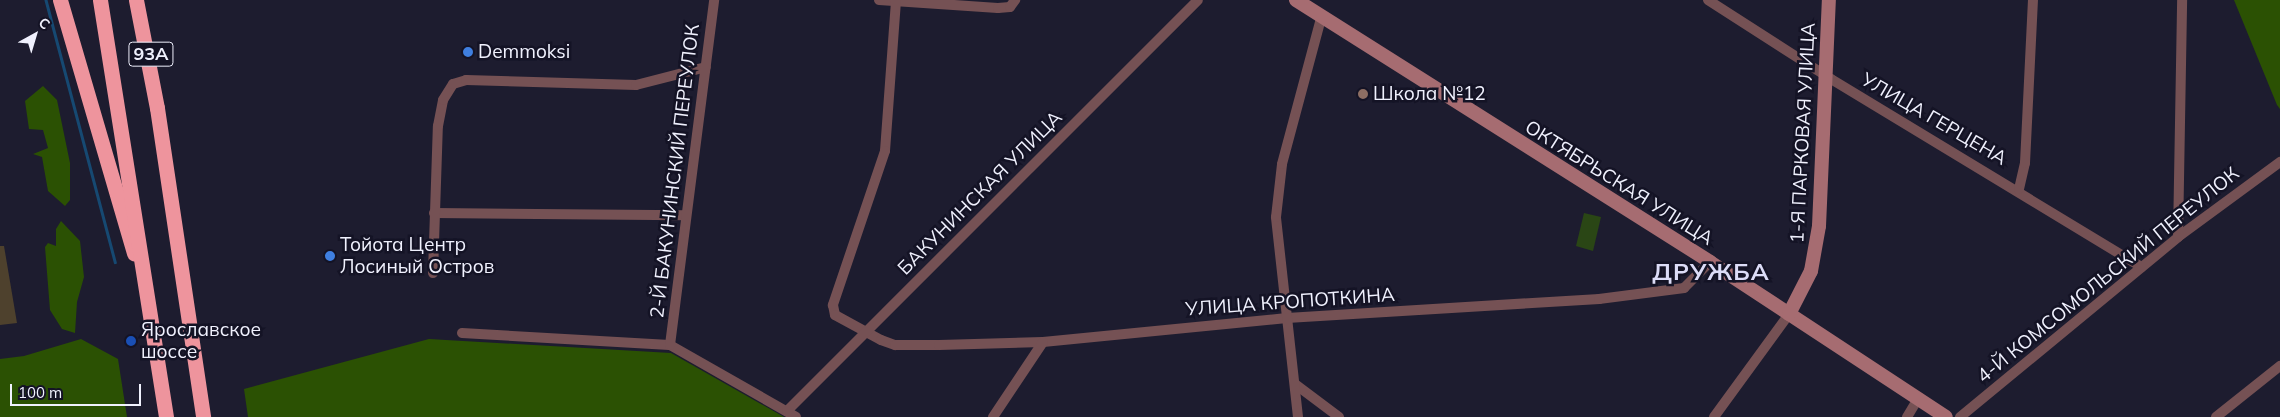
<!DOCTYPE html>
<html>
<head>
<meta charset="utf-8">
<style>
	body { margin:0 }
	#map { position:relative; width:2280px; height:417px; overflow:hidden; background:#1d1c2f; font-family:Mulish,sans-serif }
	div>[style] { position:absolute }
	.green>* { inset:0; background:#2a4615 }
	.forest>* { inset:0; background:#2b5103 }
	.stream>* { height:2.5px; margin:-1.25px; padding:0 1.25px; transform-origin:1.25px; border-radius:1.25px; background:#164972 }
	.building>* { inset:0; background:#4e412d }
	.street>* { height:10px; margin:-5px; padding:0 5px; transform-origin:5px; border-radius:5px; background:#755154 }
	.secondary>* { height:14px; margin:-7px; padding:0 7px; transform-origin:7px; border-radius:7px; background:#a66c71 }
	.highway>* { height:15px; margin:-7.5px; padding:0 7.5px; transform-origin:7.5px; border-radius:7.5px; background:#ee949d }
	.dots>* { width:14px; height:14px; translate:-50% -50%; box-sizing:border-box; border:2px solid #141325; border-radius:50% }
	span { translate:-50% -50%; white-space:nowrap; text-align:center; line-height:1.15; -webkit-text-stroke:5px #141325; paint-order:stroke }
	.shield-label span { padding:1px 4px; background:#141325; border:1px solid; border-radius:4px; -webkit-text-stroke-width:0 }
	.shield-label { font-size:18px; color:#f0f1fe; font-weight:700 }
	.poi-label { font-size:19px; color:#f0f1fe }
	.left { translate:0 -50%; text-align:left }
	.street-label { font-size:19px; color:#f0f1fe }
	.district-label { font-size:24px; color:#dcdcf7; font-weight:700; letter-spacing:1px }
	.north { position:absolute; left:10px; top:10px; width:50px; height:50px; -webkit-text-stroke:4px #141325; paint-order:stroke; rotate:39deg; font-size:14px; font-weight:700; line-height:20px; text-align:center; color:#f0f1fe }
	.north::after { content:''; display:block; margin:auto; width:18px; height:22px; background:#f0f1fe; clip-path:polygon(50% 0,100% 100%,50% 72%,0 100%) }
	.scale { position:absolute; left:10px; top:384px; width:131px; height:22px; box-sizing:border-box; border:2px solid #f0f1fe; border-top:0; padding-left:6px; font-size:15px; line-height:18px; white-space:nowrap; color:#f0f1fe; -webkit-text-stroke:4px #141325; paint-order:stroke }
</style>
</head>
<body>
<div id="map">
	<div class="green">
		<i style="clip-path:polygon(1584px 213px,1601px 217px,1593px 251px,1576px 246px)"></i>
	</div>
	<div class="forest">
		<i style="clip-path:polygon(2234px 0,2280px 0,2280px 109px,2277px 105px)"></i>
		<i style="clip-path:polygon(43px 86px,57px 100px,70px 163px,70px 200px,65px 206px,48px 191px,42px 157px,33px 154px,48px 148px,43px 130px,29px 129px,25px 101px)"></i>
		<i style="clip-path:polygon(61px 221px,80px 241px,84px 277px,77px 302px,75px 333px,62px 329px,50px 310px,45px 247px,48px 243px,56px 246px,56px 229px)"></i>
		<i style="clip-path:polygon(81px 339px,118px 359px,127px 417px,0 417px,0 359px,24px 356px)"></i>
		<i style="clip-path:polygon(429px 339px,671px 353px,784px 417px,248px 417px,244px 389px)"></i>
	</div>
	<div class="stream">
		<i style="left:46px;top:0;width:271px;rotate:75.2deg"></i>
	</div>
	<div class="building">
		<i style="clip-path:polygon(0 246px,4px 246px,17px 323px,0 325px)"></i>
	</div>
	<div class="street">
		<i style="left:879px;top:0;width:119px;rotate:3.8deg"></i>
		<i style="left:998px;top:8px;width:12px;rotate:-5deg"></i>
		<i style="left:1010px;top:7px;width:9px;rotate:-54deg"></i>
		<i style="left:1708px;top:0;width:146px;rotate:32.7deg"></i>
		<i style="left:1831px;top:79px;width:363px;rotate:31.2deg"></i>
		<i style="left:896px;top:1px;width:150px;rotate:94.2deg"></i>
		<i style="left:885px;top:151px;width:163px;rotate:108.7deg"></i>
		<i style="left:833px;top:305px;width:10px;rotate:79deg"></i>
		<i style="left:835px;top:315px;width:52px;rotate:28.5deg"></i>
		<i style="left:881px;top:340px;width:15px;rotate:20deg"></i>
		<i style="left:895px;top:345px;width:44px"></i>
		<i style="left:939px;top:345px;width:104px;rotate:-1.7deg"></i>
		<i style="left:1043px;top:342px;width:245px;rotate:-5.6deg"></i>
		<i style="left:1287px;top:318px;width:313px;rotate:-3.5deg"></i>
		<i style="left:1599px;top:299px;width:86px;rotate:-7.4deg"></i>
		<i style="left:1684px;top:288px;width:37px;rotate:-45deg"></i>
		<i style="left:2019px;top:189px;width:27px;rotate:-77deg"></i>
		<i style="left:2025px;top:163px;width:163px;rotate:-87.2deg"></i>
		<i style="left:434px;top:213px;width:252px;rotate:0.5deg"></i>
		<i style="left:2178px;top:237px;width:237px;rotate:-89deg"></i>
		<i style="left:433px;top:273px;width:147px;rotate:-88.1deg"></i>
		<i style="left:438px;top:126px;width:26px;rotate:-79deg"></i>
		<i style="left:443px;top:100px;width:19px;rotate:-58deg"></i>
		<i style="left:453px;top:84px;width:14px;rotate:-17deg"></i>
		<i style="left:466px;top:80px;width:170px;rotate:1.7deg"></i>
		<i style="left:636px;top:85px;width:72px;rotate:-14.4deg"></i>
		<i style="left:462px;top:333px;width:208px;rotate:3.3deg"></i>
		<i style="left:670px;top:345px;width:145px;rotate:29.7deg"></i>
		<i style="left:670px;top:345px;width:348px;rotate:-82.7deg"></i>
		<i style="left:1295px;top:384px;width:55px;rotate:36.9deg"></i>
		<i style="left:787px;top:411px;width:581px;rotate:-45deg"></i>
		<i style="left:993px;top:417px;width:90px;rotate:-56.3deg"></i>
		<i style="left:1298px;top:417px;width:201px;rotate:-96.3deg"></i>
		<i style="left:1276px;top:217px;width:53px;rotate:-83.5deg"></i>
		<i style="left:1282px;top:164px;width:151px;rotate:-75deg"></i>
		<i style="left:1714px;top:417px;width:127px;rotate:-53.9deg"></i>
		<i style="left:1907px;top:417px;width:23px;rotate:-59deg"></i>
		<i style="left:1960px;top:417px;width:283px;rotate:-39.5deg"></i>
		<i style="left:2178px;top:237px;width:127px;rotate:-36.3deg"></i>
		<i style="left:2216px;top:417px;width:82px;rotate:-38.6deg"></i>
	</div>
	<div class="secondary">
		<i style="left:1296px;top:0;width:490px;rotate:32.3deg"></i>
		<i style="left:1710px;top:262px;width:282px;rotate:33.3deg"></i>
		<i style="left:1789px;top:314px;width:48px;rotate:-62.9deg"></i>
		<i style="left:1811px;top:271px;width:46px;rotate:-79.9deg"></i>
		<i style="left:1819px;top:226px;width:226px;rotate:-87.5deg"></i>
	</div>
	<div class="highway">
		<i style="left:60px;top:0;width:264px;rotate:73.7deg"></i>
		<i style="left:100px;top:0;width:422px;rotate:81deg"></i>
		<i style="left:136px;top:0;width:110px;rotate:79deg"></i>
		<i style="left:157px;top:108px;width:312px;rotate:81.5deg"></i>
	</div>
	<div class="dots">
		<i style="left:468px;top:52px;background:#3f7fe0"></i>
		<i style="left:1363px;top:94px;background:#8d6e63"></i>
		<i style="left:330px;top:256px;background:#3f7fe0"></i>
		<i style="left:131px;top:341px;background:#1a4fb4"></i>
	</div>
	<div class="shield-label">
		<span style="left:151px;top:54px">93A</span>
	</div>
	<div class="poi-label">
		<span class="left" style="left:478px;top:52px">Demmoksi</span>
		<span class="left" style="left:1373px;top:94px">Школа №12</span>
		<span class="left" style="left:340px;top:256px">Тойота Центр<br>Лосиный Остров</span>
		<span class="left" style="left:141px;top:341px">Ярославское<br>шоссе</span>
	</div>
	<div class="street-label">
		<span style="left:1934px;top:119px;rotate:30deg">УЛИЦА ГЕРЦЕНА</span>
		<span style="left:1803px;top:133px;rotate:-87deg">1-Я ПАРКОВАЯ УЛИЦА</span>
		<span style="left:675px;top:171px;rotate:-83deg">2-Й БАКУНИНСКИЙ ПЕРЕУЛОК</span>
		<span style="left:1619px;top:183px;rotate:32deg">ОКТЯБРЬСКАЯ УЛИЦА</span>
		<span style="left:980px;top:193px;rotate:-45deg">БАКУНИНСКАЯ УЛИЦА</span>
		<span style="left:2108px;top:275px;rotate:-39deg">4-Й КОМСОМОЛЬСКИЙ ПЕРЕУЛОК</span>
		<span style="left:1290px;top:302px;rotate:-4deg">УЛИЦА КРОПОТКИНА</span>
	</div>
	<div class="district-label">
		<span style="left:1711px;top:272px">ДРУЖБА</span>
	</div>
	<div class="north">С</div>
	<div class="scale">100 m</div>
</div>
</body>
</html>
